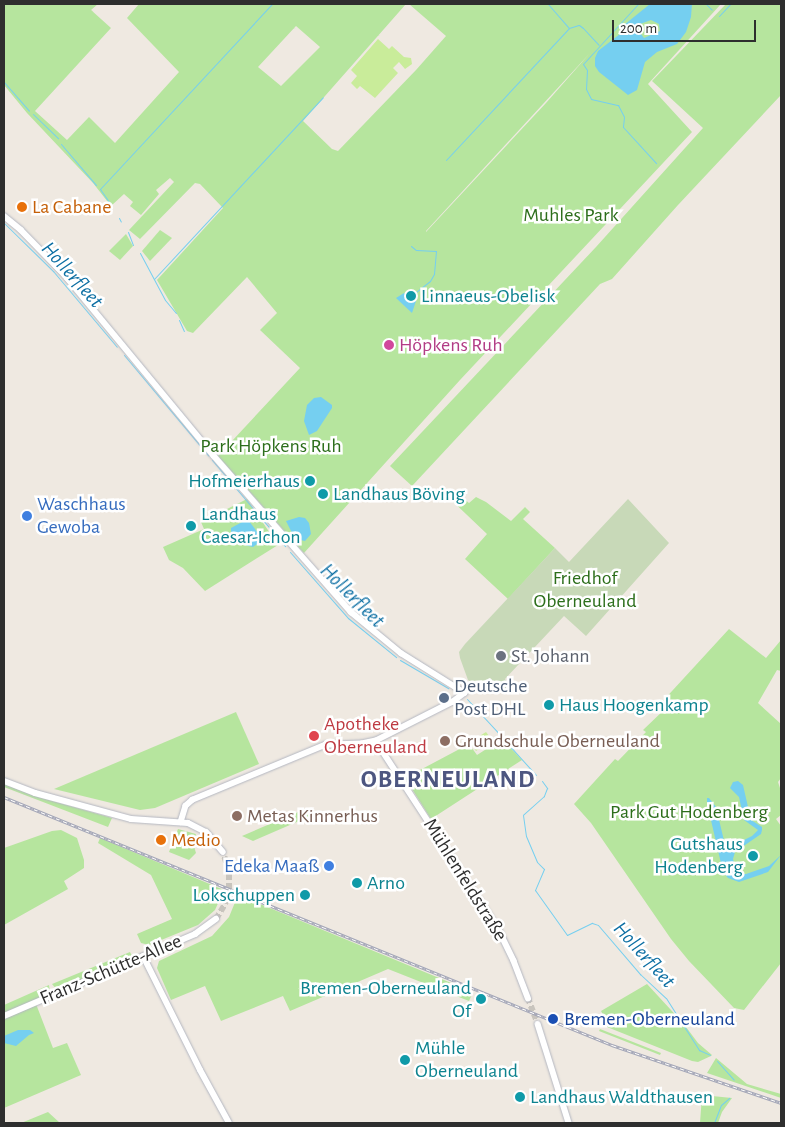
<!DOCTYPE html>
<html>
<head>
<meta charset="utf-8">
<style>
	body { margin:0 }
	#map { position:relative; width:785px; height:1127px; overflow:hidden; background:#efe9e1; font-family:"Alegreya Sans",sans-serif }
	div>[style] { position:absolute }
	.green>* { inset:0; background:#b6e59e }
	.cemetery>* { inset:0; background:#c8d9b8 }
	.pitch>* { inset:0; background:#c9ec9a }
	.water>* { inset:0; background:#75cff0 }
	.stream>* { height:1px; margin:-0.5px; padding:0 0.5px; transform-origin:0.5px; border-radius:0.5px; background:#75cff0 }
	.tertiary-tunnel>* { height:5.5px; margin-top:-2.75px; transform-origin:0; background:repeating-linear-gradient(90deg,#c8c4bd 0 5.5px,transparent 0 8.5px) }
	.secondary-tunnel>* { height:6px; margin-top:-3px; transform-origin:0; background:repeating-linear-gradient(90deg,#c8c4bd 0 6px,transparent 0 9px) }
	.roads { filter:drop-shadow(0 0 1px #b4b7c1) drop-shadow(0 0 1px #b4b7c1) }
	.tertiary>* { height:5.5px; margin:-2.75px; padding:0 2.75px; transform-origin:2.75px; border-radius:2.75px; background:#fff }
	.secondary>* { height:6px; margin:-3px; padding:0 3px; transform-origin:3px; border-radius:3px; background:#fff }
	.rail>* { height:3px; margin-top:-1.5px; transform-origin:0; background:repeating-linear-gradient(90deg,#fff 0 4px,#a3a6b8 0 8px); box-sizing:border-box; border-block:1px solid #a3a6b8 }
	.dots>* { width:14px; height:14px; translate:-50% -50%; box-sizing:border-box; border:2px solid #fff; border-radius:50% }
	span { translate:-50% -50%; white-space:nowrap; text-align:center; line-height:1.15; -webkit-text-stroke:5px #fff; paint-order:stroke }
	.food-label { font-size:20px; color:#c56008 }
	.left { translate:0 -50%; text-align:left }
	.park-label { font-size:20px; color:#2c6e1b }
	.culture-label { font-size:20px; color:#0d838f }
	.right { translate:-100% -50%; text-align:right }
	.hotel-label { font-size:20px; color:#b23c85 }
	.shop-label { font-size:20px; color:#366cbe }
	.worship-label { font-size:20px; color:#5b616d }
	.service-label { font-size:20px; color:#4e5e75 }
	.health-label { font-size:20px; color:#be3a42 }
	.education-label { font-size:20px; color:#785e54 }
	.street-label { font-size:20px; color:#2e2e2e }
	.transit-label { font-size:20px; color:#164399 }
	.water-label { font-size:21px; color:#0d6fa3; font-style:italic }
	.district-label { font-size:25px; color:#4d5680; font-weight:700; letter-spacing:1px }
	.frame { position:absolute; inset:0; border:5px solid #2e2e2e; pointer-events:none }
	.scale { position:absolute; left:612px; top:20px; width:144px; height:22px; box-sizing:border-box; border:2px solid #2e2e2e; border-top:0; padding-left:6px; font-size:15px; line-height:18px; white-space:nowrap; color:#2e2e2e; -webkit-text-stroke:4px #fff; paint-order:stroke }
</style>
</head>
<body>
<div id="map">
	<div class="green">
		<i style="clip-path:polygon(evenodd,4px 4px,98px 4px,91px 10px,111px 28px,35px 111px,67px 140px,89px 117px,115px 143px,179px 72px,127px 18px,139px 4px,406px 4px,303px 121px,332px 149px,338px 151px,416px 70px,446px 36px,409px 4px,721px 4px,648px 84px,692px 132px,460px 380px,304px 553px,218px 456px,300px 368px,260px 330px,277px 313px,247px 277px,193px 333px,187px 331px,157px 280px,223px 208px,200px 184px,195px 183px,140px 239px,129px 230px,174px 182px,170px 178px,156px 190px,159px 194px,141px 215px,130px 206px,133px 202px,124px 194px,111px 206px,93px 183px,27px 113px,4px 85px,4px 4px,296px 26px,320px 47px,281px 86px,258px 67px,296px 26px,4px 4px,590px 53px,546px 103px,426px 232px,426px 231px,590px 53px)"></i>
		<i style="clip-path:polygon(726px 4px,781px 4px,781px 95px,678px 205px,612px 279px,600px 284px,412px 486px,390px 466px,596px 247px,703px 128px,652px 81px)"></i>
		<i style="clip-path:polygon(160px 230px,172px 238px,150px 261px,142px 251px)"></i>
		<i style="clip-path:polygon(126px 234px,133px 246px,120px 260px,109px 251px)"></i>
		<i style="clip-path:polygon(455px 491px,469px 503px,476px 497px,486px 502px,511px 521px,525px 507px,530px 512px,523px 519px,555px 548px,508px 599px,465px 559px,487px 534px,446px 495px)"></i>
		<i style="clip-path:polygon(247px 499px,278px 545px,205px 591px,183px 568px,169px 560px,163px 547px,204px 529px,201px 522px)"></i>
		<i style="clip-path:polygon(729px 629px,766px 658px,781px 640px,781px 671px,777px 670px,758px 703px,781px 724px,781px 778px,778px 782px,781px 791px,781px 815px,776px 819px,781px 826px,781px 963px,744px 1010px,734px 1008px,689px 961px,671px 939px,591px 823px,574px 804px,615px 759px,618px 761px,646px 732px,643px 730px,666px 708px,661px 703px)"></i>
		<i style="clip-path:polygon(236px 712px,259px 764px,155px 808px,140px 810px,54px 789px)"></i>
		<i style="clip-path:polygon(502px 739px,522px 760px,431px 819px,405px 778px,469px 744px,477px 755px)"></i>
		<i style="clip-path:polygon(4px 784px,38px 797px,112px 818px,108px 827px,4px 787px)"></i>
		<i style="clip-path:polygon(305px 809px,313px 815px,253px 841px,242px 836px)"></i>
		<i style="clip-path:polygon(178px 829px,196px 834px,193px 843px,196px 853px,189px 860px,169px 852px)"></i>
		<i style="clip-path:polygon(61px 830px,77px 838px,84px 860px,84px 868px,64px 881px,68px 889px,4px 925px,4px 848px,52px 831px)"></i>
		<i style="clip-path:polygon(100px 838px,224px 890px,215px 910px,198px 925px,149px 945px,141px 943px,137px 934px,172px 919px,151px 875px,98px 843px)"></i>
		<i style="clip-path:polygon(238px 895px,473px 992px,469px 1001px,388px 969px,290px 1011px,283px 996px,221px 1021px,205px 986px,171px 1000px,157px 968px,159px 961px,212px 936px,229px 917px)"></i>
		<i style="clip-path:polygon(130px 952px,132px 956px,115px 967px,58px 991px,52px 984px)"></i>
		<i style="clip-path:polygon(647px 984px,683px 1023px,698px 1043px,712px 1055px,711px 1056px,698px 1062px,692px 1061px,602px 1025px,605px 1018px,601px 1011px)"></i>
		<i style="clip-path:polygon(49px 985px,50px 994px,4px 1014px,4px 1005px)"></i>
		<i style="clip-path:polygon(36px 1004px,53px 1048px,67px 1043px,81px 1075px,4px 1108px,4px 1018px)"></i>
		<i style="clip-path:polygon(600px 1029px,661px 1053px,660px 1055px,599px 1031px)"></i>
		<i style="clip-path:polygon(716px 1058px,747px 1084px,781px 1094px,781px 1098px,707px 1073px)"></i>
		<i style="clip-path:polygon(702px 1095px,732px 1098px,722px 1112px,718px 1123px,700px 1123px)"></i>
		<i style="clip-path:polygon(48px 1112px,60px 1123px,21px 1123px,26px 1121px)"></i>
	</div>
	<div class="cemetery">
		<i style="clip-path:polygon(628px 499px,669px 543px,586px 636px,564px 616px,505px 679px,508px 684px,506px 688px,499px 686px,493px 692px,486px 692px,468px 680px,460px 658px,459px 652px,465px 644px,555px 548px,569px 562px)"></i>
	</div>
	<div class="pitch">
		<i style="clip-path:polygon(378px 39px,389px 49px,392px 46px,404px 57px,411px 58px,412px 64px,405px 69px,399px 62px,393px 68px,398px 73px,375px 98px,360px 86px,357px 89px,351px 83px,357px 76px,351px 70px)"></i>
		<i style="clip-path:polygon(486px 732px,492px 740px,476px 751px,470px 742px)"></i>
	</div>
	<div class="water">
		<i style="clip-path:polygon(evenodd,650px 4px,692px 4px,691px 17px,686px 32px,677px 44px,657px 52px,645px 62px,637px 90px,628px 95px,599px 72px,595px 66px,595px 58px,598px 51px,620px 34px,624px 25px,650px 4px,651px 20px,659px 24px,660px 31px,644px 38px,637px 29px,640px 24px,651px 20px)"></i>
		<i style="clip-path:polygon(404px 293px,416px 301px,412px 313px,396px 298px)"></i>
		<i style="clip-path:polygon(321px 397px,332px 405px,332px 408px,317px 431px,309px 435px,304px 421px,307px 405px,314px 398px)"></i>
		<i style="clip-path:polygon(299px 517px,305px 518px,309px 523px,311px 534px,305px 541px,300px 540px,292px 533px,286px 521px)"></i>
		<i style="clip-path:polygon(244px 521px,249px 521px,261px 537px,260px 542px,253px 547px,240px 544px,231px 534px,231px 528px)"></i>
		<i style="clip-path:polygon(738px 781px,743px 785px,751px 820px,762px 827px,762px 830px,761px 834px,735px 852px,733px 859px,735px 867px,742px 874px,746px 874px,769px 866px,781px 855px,768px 872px,739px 882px,728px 878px,723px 872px,707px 803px,707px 798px,709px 798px,716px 807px,726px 849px,752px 836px,758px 830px,744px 820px,739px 797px,730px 788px,733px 782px)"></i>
		<i style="clip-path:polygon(18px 1030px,30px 1030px,34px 1033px,29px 1035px,16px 1046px,4px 1043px,4px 1036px)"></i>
	</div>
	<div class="stream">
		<i style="left:548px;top:4px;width:32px;rotate:49deg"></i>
		<i style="left:569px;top:28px;width:10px;rotate:-17deg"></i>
		<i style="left:579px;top:25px;width:5px;rotate:37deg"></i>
		<i style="left:583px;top:28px;width:23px;rotate:47deg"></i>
		<i style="left:638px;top:4px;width:81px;rotate:132.5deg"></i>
		<i style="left:583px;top:64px;width:7px;rotate:56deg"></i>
		<i style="left:587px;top:70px;width:19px;rotate:93deg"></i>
		<i style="left:586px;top:89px;width:11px;rotate:63deg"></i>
		<i style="left:591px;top:99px;width:28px;rotate:13deg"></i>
		<i style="left:618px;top:105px;width:13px;rotate:63deg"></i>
		<i style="left:624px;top:117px;width:10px;rotate:96deg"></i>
		<i style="left:623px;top:127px;width:49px;rotate:47.5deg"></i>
		<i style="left:706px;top:4px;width:8px;rotate:45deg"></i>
		<i style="left:719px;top:16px;width:16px;rotate:-47deg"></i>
		<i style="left:4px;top:82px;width:38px;rotate:49deg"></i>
		<i style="left:33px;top:114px;width:35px;rotate:44deg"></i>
		<i style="left:61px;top:144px;width:54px;rotate:49.5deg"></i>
		<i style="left:446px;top:160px;width:180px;rotate:-47deg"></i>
		<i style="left:100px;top:189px;width:253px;rotate:-47.1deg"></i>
		<i style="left:100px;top:189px;width:19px;rotate:55deg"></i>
		<i style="left:119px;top:218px;width:4px;rotate:63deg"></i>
		<i style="left:4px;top:223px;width:69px;rotate:44.4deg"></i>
		<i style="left:53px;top:271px;width:99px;rotate:49.9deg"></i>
		<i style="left:128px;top:232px;width:14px;rotate:69deg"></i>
		<i style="left:411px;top:246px;width:6px;rotate:39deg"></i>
		<i style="left:416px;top:250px;width:20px;rotate:3deg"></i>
		<i style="left:436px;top:251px;width:23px;rotate:95deg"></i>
		<i style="left:434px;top:274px;width:8px;rotate:120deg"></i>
		<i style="left:430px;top:281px;width:18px;rotate:142deg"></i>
		<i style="left:416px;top:292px;width:8px;rotate:113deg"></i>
		<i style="left:140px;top:253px;width:53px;rotate:62deg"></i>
		<i style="left:165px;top:300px;width:17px;rotate:50deg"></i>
		<i style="left:154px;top:279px;width:248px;rotate:-47.1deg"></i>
		<i style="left:179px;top:320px;width:12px;rotate:66deg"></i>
		<i style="left:124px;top:355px;width:131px;rotate:50deg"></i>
		<i style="left:212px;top:460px;width:113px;rotate:49.7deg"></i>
		<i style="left:290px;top:552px;width:88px;rotate:48.7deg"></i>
		<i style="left:348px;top:618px;width:62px;rotate:39.1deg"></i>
		<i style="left:400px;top:660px;width:56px;rotate:30.3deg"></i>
		<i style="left:467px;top:699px;width:53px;rotate:47.3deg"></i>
		<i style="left:507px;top:743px;width:43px;rotate:47.8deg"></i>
		<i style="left:542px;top:781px;width:9px;rotate:54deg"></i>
		<i style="left:547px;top:788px;width:9px;rotate:111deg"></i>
		<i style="left:544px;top:796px;width:28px;rotate:138deg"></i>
		<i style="left:523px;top:815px;width:21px;rotate:82deg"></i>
		<i style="left:526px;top:836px;width:28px;rotate:67deg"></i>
		<i style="left:537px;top:862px;width:10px;rotate:45deg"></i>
		<i style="left:544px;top:869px;width:23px;rotate:113deg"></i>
		<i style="left:535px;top:890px;width:55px;rotate:54.6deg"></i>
		<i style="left:567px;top:935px;width:28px;rotate:-26deg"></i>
		<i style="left:592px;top:923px;width:6px;rotate:18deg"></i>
		<i style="left:598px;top:925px;width:65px;rotate:49.4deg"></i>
		<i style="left:640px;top:974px;width:35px;rotate:43deg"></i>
		<i style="left:666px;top:998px;width:62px;rotate:57.6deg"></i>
		<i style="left:699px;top:1050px;width:12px;rotate:24deg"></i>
		<i style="left:717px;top:1061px;width:25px;rotate:48deg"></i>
		<i style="left:714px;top:1123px;width:19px;rotate:-69deg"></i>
		<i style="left:721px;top:1105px;width:11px;rotate:-41deg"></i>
	</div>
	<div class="tertiary-tunnel">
		<i style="left:528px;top:998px;width:28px;rotate:69deg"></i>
	</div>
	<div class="secondary-tunnel">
		<i style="left:216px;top:919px;width:17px;rotate:-59deg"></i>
		<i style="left:225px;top:904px;width:16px;rotate:-75deg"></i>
		<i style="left:229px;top:889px;width:18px;rotate:-90deg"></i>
		<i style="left:229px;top:871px;width:20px;rotate:-108deg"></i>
	</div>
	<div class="roads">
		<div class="tertiary">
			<i style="left:4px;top:216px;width:22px;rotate:39deg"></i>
			<i style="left:21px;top:230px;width:63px;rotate:45.6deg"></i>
			<i style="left:65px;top:275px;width:234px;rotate:50.5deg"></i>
			<i style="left:214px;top:456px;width:208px;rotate:48.7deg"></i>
			<i style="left:351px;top:612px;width:65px;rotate:39.4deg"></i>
			<i style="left:401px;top:653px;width:75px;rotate:32deg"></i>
			<i style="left:465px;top:693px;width:15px;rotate:143deg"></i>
			<i style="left:453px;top:702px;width:86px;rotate:153.1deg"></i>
			<i style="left:376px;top:741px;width:14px;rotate:168deg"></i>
			<i style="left:362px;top:744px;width:36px;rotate:178deg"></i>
			<i style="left:326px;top:745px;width:144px;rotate:157.5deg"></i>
			<i style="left:193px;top:800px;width:9px;rotate:139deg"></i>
			<i style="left:186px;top:806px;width:17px;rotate:107deg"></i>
			<i style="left:376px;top:741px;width:225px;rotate:56.9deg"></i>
			<i style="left:499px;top:930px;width:34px;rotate:64deg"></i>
			<i style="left:514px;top:961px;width:40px;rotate:69deg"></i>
			<i style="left:538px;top:1024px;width:104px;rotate:72.6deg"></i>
		</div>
		<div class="secondary">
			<i style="left:4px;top:781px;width:33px;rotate:21deg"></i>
			<i style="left:35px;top:793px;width:99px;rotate:15.2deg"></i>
			<i style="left:131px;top:819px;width:57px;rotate:4deg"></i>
			<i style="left:188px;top:823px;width:20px;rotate:27deg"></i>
			<i style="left:206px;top:832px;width:26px;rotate:50deg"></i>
			<i style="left:143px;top:956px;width:127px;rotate:63.4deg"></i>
			<i style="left:200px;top:1070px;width:60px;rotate:61.3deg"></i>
			<i style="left:4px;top:1016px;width:208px;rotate:-23.2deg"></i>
			<i style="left:195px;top:934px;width:26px;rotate:-36deg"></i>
		</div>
	</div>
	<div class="rail">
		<i style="left:4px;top:797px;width:657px;rotate:22.19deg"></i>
		<i style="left:612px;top:1045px;width:179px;rotate:18.9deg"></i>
	</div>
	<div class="dots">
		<i style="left:22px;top:207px;background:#e8710a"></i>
		<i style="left:411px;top:296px;background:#0f9aa8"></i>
		<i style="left:389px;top:345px;background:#d1479c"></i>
		<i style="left:310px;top:481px;background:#0f9aa8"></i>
		<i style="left:323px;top:494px;background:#0f9aa8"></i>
		<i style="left:27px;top:516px;background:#3f7fe0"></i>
		<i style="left:191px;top:526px;background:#0f9aa8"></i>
		<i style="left:501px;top:656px;background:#6b7280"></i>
		<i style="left:444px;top:698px;background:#5c6f8a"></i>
		<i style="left:549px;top:705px;background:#0f9aa8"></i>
		<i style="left:314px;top:736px;background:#e0444e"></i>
		<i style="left:445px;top:741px;background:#8d6e63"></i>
		<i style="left:237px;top:816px;background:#8d6e63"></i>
		<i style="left:161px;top:840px;background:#e8710a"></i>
		<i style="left:753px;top:856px;background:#0f9aa8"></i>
		<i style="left:329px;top:866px;background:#3f7fe0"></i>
		<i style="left:357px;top:883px;background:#0f9aa8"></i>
		<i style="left:305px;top:895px;background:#0f9aa8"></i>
		<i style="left:481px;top:999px;background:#0f9aa8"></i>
		<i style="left:553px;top:1019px;background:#1a4fb4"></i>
		<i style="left:405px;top:1060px;background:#0f9aa8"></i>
		<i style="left:520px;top:1097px;background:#0f9aa8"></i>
	</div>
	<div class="food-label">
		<span class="left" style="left:32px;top:207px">La Cabane</span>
		<span class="left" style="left:171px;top:840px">Medio</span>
	</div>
	<div class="park-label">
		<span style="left:571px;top:215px">Muhles Park</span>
		<span style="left:271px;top:446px">Park Höpkens Ruh</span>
		<span style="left:585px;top:590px">Friedhof<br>Oberneuland</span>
		<span style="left:689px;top:812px">Park Gut Hodenberg</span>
	</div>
	<div class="culture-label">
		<span class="left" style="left:421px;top:296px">Linnaeus-Obelisk</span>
		<span class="right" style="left:300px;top:481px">Hofmeierhaus</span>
		<span class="left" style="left:333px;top:494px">Landhaus Böving</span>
		<span class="left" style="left:201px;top:526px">Landhaus<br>Caesar-Ichon</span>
		<span class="left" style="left:559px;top:705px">Haus Hoogenkamp</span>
		<span class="right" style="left:743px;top:856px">Gutshaus<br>Hodenberg</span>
		<span class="left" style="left:367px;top:883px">Arno</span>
		<span class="right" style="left:295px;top:895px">Lokschuppen</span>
		<span class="right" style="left:471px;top:1000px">Bremen-Oberneuland<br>Of</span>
		<span class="left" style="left:415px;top:1060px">Mühle<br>Oberneuland</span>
		<span class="left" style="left:530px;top:1097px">Landhaus Waldthausen</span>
	</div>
	<div class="hotel-label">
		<span class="left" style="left:399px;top:345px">Höpkens Ruh</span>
	</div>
	<div class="shop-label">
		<span class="left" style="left:37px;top:516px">Waschhaus<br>Gewoba</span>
		<span class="right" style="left:319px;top:866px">Edeka Maaß</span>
	</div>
	<div class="worship-label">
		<span class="left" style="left:511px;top:656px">St. Johann</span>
	</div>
	<div class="service-label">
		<span class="left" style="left:454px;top:698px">Deutsche<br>Post DHL</span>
	</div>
	<div class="health-label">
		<span class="left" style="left:324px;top:736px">Apotheke<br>Oberneuland</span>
	</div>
	<div class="education-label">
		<span class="left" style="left:455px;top:741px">Grundschule Oberneuland</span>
		<span class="left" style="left:247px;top:816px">Metas Kinnerhus</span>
	</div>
	<div class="street-label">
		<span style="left:465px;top:880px;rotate:58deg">Mühlenfeldstraße</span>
		<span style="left:111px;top:970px;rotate:-23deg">Franz-Schütte-Allee</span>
	</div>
	<div class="transit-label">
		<span class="left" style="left:564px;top:1019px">Bremen-Oberneuland</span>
	</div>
	<div class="water-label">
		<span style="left:72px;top:275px;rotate:48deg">Hollerfleet</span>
		<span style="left:352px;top:596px;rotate:45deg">Hollerfleet</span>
		<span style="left:644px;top:955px;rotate:48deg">Hollerfleet</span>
	</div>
	<div class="district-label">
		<span style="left:448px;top:780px">OBERNEULAND</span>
	</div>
	<div class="frame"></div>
	<div class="scale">200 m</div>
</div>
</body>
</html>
